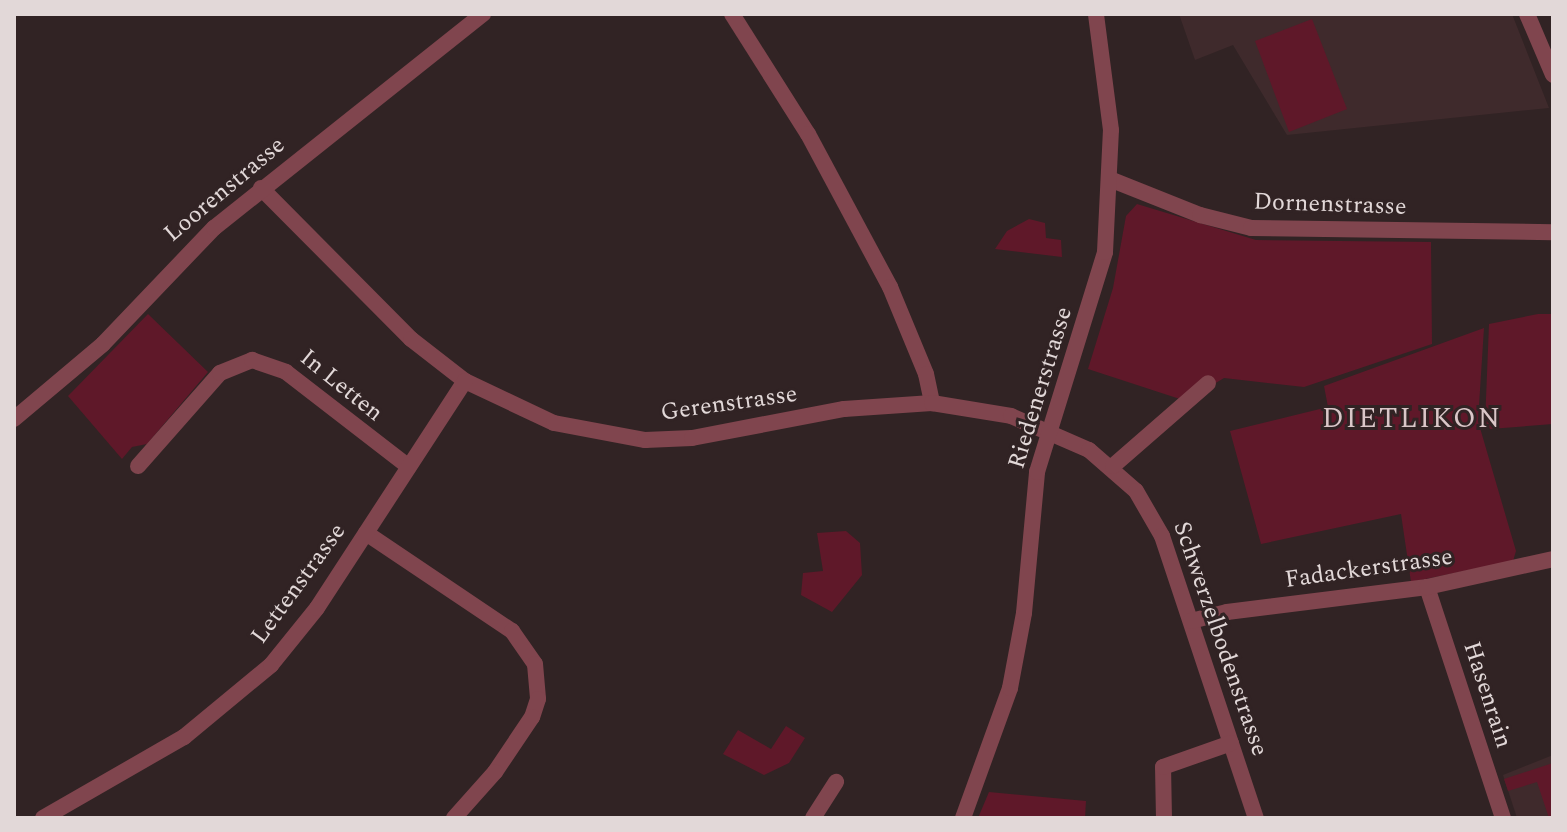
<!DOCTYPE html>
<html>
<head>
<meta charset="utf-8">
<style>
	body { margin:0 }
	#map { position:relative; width:1567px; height:832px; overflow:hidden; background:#312324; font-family:Spectral,serif }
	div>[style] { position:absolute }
	.built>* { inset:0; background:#3f2a2c }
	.green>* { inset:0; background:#5f1829 }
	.minor>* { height:16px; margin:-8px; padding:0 8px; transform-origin:8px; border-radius:8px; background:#80454e }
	span { translate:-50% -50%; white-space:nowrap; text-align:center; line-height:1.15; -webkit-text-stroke:6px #312324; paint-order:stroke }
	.street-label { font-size:24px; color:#e2d8d8 }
	.quarter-label { font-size:28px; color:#dac6c8; letter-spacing:2px }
	.frame { position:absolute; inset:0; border:16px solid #e2d8d8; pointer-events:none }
</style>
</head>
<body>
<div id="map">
	<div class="built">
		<i style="clip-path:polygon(1179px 14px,1512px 14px,1549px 108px,1287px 135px,1233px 45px,1195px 60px)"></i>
		<i style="clip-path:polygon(1553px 755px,1553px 818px,1517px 818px,1503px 775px)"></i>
	</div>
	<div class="green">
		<i style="clip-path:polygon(1312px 19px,1347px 109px,1289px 132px,1255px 41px)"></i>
		<i style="clip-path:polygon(1137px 204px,1256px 240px,1431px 242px,1432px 344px,1304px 387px,1224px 378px,1186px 401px,1088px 369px,1113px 288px,1126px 216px)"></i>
		<i style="clip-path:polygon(1029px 219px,1045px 223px,1046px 238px,1061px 240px,1062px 257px,995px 249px,1007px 231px)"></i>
		<i style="clip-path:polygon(148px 314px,208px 372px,147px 444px,132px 447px,122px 459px,68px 396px)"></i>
		<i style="clip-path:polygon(1538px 314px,1553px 314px,1553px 424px,1490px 429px,1485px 424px,1489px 324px)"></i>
		<i style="clip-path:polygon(1484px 328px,1478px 421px,1516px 551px,1513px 561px,1411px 582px,1401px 514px,1261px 544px,1230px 431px,1328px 407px,1324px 386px)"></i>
		<i style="clip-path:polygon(846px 531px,860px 543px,862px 575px,832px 612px,801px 595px,803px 573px,823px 571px,817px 533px)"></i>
		<i style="clip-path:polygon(786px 726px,805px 738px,789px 763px,764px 775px,723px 754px,738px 730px,771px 749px)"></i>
		<i style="clip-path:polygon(1553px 763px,1553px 818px,1549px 818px,1537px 782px,1508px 791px,1504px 779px)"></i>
		<i style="clip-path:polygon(989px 792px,1086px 801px,1085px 818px,978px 818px)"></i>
	</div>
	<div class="minor">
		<i style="left:732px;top:14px;width:142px;rotate:57.7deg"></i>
		<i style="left:808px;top:134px;width:174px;rotate:61.8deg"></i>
		<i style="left:890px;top:287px;width:94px;rotate:67.5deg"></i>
		<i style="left:926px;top:374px;width:30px;rotate:78deg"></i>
		<i style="left:1527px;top:14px;width:66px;rotate:66.9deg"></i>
		<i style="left:1112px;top:180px;width:95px;rotate:21.7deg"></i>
		<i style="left:1200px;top:215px;width:53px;rotate:14.3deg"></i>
		<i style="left:1251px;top:228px;width:302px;rotate:0.8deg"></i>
		<i style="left:261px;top:188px;width:213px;rotate:45.2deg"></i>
		<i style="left:411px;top:339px;width:68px;rotate:37.9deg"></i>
		<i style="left:465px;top:381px;width:98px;rotate:25.3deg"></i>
		<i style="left:554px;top:423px;width:93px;rotate:10.6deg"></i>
		<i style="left:645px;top:440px;width:47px;rotate:-2.4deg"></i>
		<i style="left:692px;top:438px;width:155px;rotate:-10.8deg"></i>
		<i style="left:844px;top:409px;width:88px;rotate:-3.9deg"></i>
		<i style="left:932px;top:403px;width:80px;rotate:9.3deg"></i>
		<i style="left:1011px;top:416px;width:85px;rotate:23.6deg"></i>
		<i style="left:1089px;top:450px;width:62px;rotate:41.1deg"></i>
		<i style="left:1136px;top:491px;width:52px;rotate:60deg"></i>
		<i style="left:1162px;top:536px;width:297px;rotate:71.6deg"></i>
		<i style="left:14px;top:419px;width:116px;rotate:-40.1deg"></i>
		<i style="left:103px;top:344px;width:161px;rotate:-46.3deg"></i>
		<i style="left:214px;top:228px;width:344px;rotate:-38.5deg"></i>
		<i style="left:138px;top:466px;width:124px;rotate:-48.6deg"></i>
		<i style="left:220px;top:373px;width:35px;rotate:-22deg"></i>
		<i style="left:252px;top:360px;width:36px;rotate:19deg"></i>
		<i style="left:286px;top:372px;width:155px;rotate:37.7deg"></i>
		<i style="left:1113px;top:466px;width:126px;rotate:-41.1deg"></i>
		<i style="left:366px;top:533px;width:176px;rotate:33.9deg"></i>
		<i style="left:512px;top:631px;width:40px;rotate:55.1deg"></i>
		<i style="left:535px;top:664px;width:35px;rotate:85deg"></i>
		<i style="left:538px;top:699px;width:19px;rotate:108deg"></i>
		<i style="left:532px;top:717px;width:66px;rotate:123.9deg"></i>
		<i style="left:495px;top:772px;width:62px;rotate:131.7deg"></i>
		<i style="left:1427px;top:587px;width:243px;rotate:71.8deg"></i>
		<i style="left:1191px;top:621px;width:37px;rotate:-14deg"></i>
		<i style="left:1227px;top:612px;width:202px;rotate:-7.1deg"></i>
		<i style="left:1427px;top:587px;width:129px;rotate:-12.5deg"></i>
		<i style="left:43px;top:818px;width:163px;rotate:-29.9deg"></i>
		<i style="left:184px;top:737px;width:113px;rotate:-39.6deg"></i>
		<i style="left:271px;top:665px;width:73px;rotate:-51.1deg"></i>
		<i style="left:317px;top:608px;width:271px;rotate:-56.9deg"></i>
		<i style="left:813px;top:818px;width:43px;rotate:-57.4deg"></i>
		<i style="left:963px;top:818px;width:138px;rotate:-70.1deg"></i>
		<i style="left:1010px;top:688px;width:76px;rotate:-79.4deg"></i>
		<i style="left:1024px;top:613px;width:142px;rotate:-84.7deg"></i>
		<i style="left:1037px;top:472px;width:230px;rotate:-72.8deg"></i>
		<i style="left:1105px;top:252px;width:122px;rotate:-87.2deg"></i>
		<i style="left:1111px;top:130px;width:117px;rotate:-97.4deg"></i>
		<i style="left:1164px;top:818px;width:51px;rotate:-91.1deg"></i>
		<i style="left:1163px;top:767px;width:72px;rotate:-19.4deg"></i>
	</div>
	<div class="street-label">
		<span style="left:225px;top:190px;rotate:-40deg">Loorenstrasse</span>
		<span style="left:1330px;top:205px;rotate:2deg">Dornenstrasse</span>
		<span style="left:341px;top:386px;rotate:39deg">In Letten</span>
		<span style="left:1041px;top:388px;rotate:-73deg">Riedenerstrasse</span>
		<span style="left:729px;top:404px;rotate:-8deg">Gerenstrasse</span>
		<span style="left:1369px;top:569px;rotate:-8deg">Fadackerstrasse</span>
		<span style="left:299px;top:584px;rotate:-54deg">Lettenstrasse</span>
		<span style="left:1220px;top:639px;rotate:71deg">Schwerzelbodenstrasse</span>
		<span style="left:1487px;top:695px;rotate:72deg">Hasenrain</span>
	</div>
	<div class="quarter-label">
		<span style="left:1412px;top:419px">DIETLIKON</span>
	</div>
	<div class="frame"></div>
</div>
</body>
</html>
